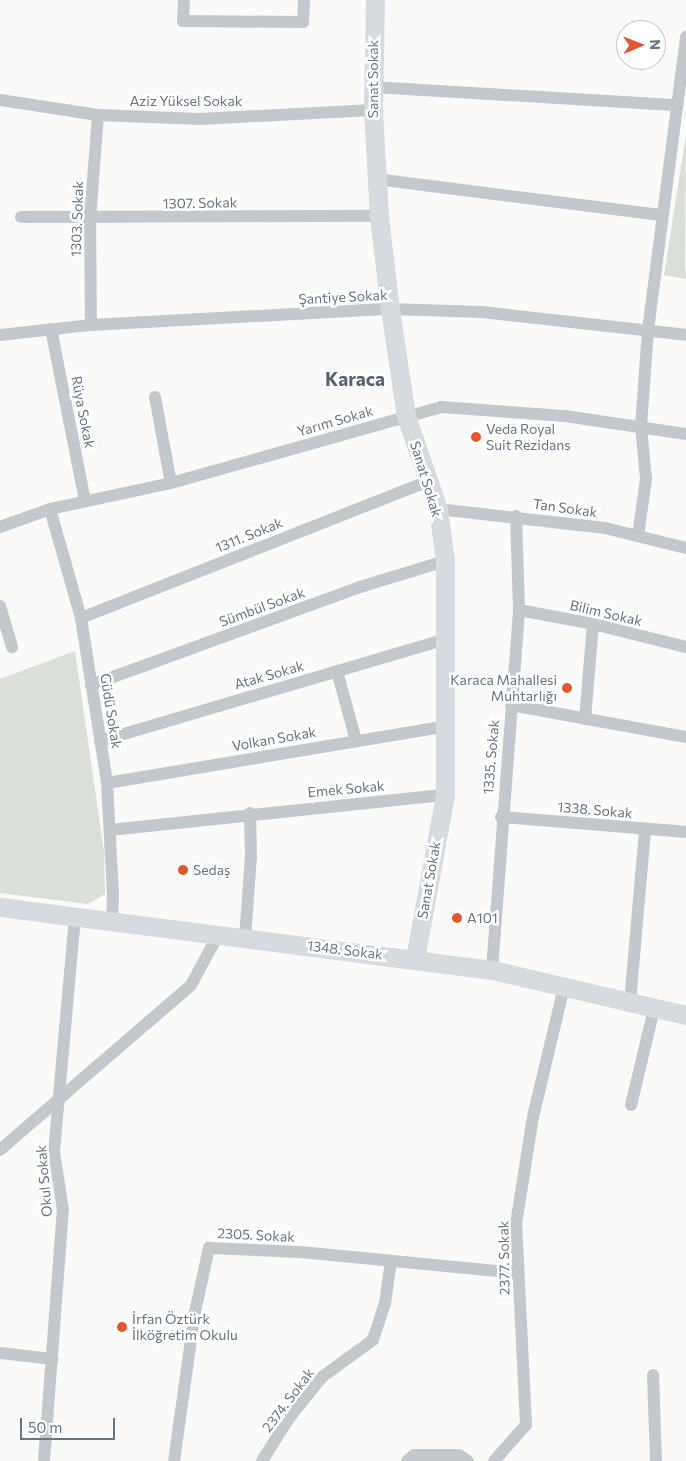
<!DOCTYPE html>
<html>
<head>
<meta charset="utf-8">
<style>
	body { margin:0 }
	#map { position:relative; width:686px; height:1461px; overflow:hidden; background:#fafaf8; font-family:Commissioner,sans-serif }
	div>[style] { position:absolute }
	.green>* { inset:0; background:#dadfd7 }
	.street>* { height:12px; margin:-6px; padding:0 6px; transform-origin:6px; border-radius:6px; background:#c3c8cc }
	.secondary>* { height:19px; margin:-9.5px; padding:0 9.5px; transform-origin:9.5px; border-radius:9.5px; background:#d6dbdf }
	.dots>* { width:14px; height:14px; translate:-50% -50%; box-sizing:border-box; border:2px solid #fff; border-radius:50% }
	span { translate:-50% -50%; white-space:nowrap; text-align:center; line-height:1.15; -webkit-text-stroke:5px #fff; paint-order:stroke }
	.street-label { font-size:14px; color:#657683 }
	.poi-label { font-size:14px; color:#657683 }
	.left { translate:0 -50%; text-align:left }
	.right { translate:-100% -50%; text-align:right }
	.district-label { font-size:19px; color:#57646e; font-weight:700 }
	.north { position:absolute; left:616px; top:20px; width:50px; height:50px; box-sizing:border-box; background:#fff; border:1px solid #c1c8cd; border-radius:50%; rotate:89deg; font-size:14px; font-weight:700; line-height:20px; text-align:center; color:#657683 }
	.north::after { content:''; display:block; margin:auto; width:18px; height:22px; background:#e4572e; clip-path:polygon(50% 0,100% 100%,50% 72%,0 100%) }
	.scale { position:absolute; left:20px; top:1418px; width:95px; height:22px; box-sizing:border-box; border:2px solid #657683; border-top:0; padding-left:6px; font-size:15px; line-height:18px; white-space:nowrap; color:#657683; -webkit-text-stroke:4px #fff; paint-order:stroke }
</style>
</head>
<body>
<div id="map">
	<div class="green">
		<i style="clip-path:polygon(686px 135px,685px 265px,686px 279px,664px 275px)"></i>
		<i style="clip-path:polygon(75px 651px,104px 852px,105px 894px,88px 904px,0 893px,0 679px)"></i>
	</div>
	<div class="street">
		<i style="left:184px;top:0;width:21px;rotate:93deg"></i>
		<i style="left:183px;top:21px;width:120px;rotate:0.5deg"></i>
		<i style="left:303px;top:22px;width:22px;rotate:-87deg"></i>
		<i style="left:372px;top:87px;width:306px;rotate:3.4deg"></i>
		<i style="left:0;top:100px;width:99px;rotate:8.7deg"></i>
		<i style="left:98px;top:115px;width:102px;rotate:2.2deg"></i>
		<i style="left:200px;top:119px;width:173px;rotate:-3deg"></i>
		<i style="left:376px;top:179px;width:287px;rotate:7.2deg"></i>
		<i style="left:21px;top:217px;width:358px;rotate:-0.2deg"></i>
		<i style="left:91px;top:325px;width:106px;rotate:-90.5deg"></i>
		<i style="left:90px;top:219px;width:104px;rotate:-85.6deg"></i>
		<i style="left:51px;top:329px;width:174px;rotate:78.8deg"></i>
		<i style="left:0;top:335px;width:92px;rotate:-6.3deg"></i>
		<i style="left:91px;top:325px;width:299px;rotate:-3.1deg"></i>
		<i style="left:390px;top:309px;width:92px;rotate:1.9deg"></i>
		<i style="left:482px;top:312px;width:205px;rotate:6.4deg"></i>
		<i style="left:155px;top:397px;width:87px;rotate:79.5deg"></i>
		<i style="left:50px;top:509px;width:113px;rotate:74.1deg"></i>
		<i style="left:81px;top:618px;width:167px;rotate:81deg"></i>
		<i style="left:107px;top:783px;width:112px;rotate:86.9deg"></i>
		<i style="left:113px;top:895px;width:27px;rotate:92deg"></i>
		<i style="left:438px;top:509px;width:168px;rotate:6.5deg"></i>
		<i style="left:605px;top:528px;width:83px;rotate:13.9deg"></i>
		<i style="left:0;top:527px;width:53px;rotate:-19.8deg"></i>
		<i style="left:50px;top:509px;width:124px;rotate:-12.1deg"></i>
		<i style="left:171px;top:483px;width:280px;rotate:-15.7deg"></i>
		<i style="left:441px;top:407px;width:124px;rotate:4.2deg"></i>
		<i style="left:565px;top:416px;width:122px;rotate:8.5deg"></i>
		<i style="left:638px;top:536px;width:58px;rotate:-82deg"></i>
		<i style="left:646px;top:479px;width:53px;rotate:-95.4deg"></i>
		<i style="left:641px;top:426px;width:96px;rotate:-85.8deg"></i>
		<i style="left:648px;top:330px;width:296px;rotate:-82.6deg"></i>
		<i style="left:0;top:606px;width:43px;rotate:73.7deg"></i>
		<i style="left:519px;top:610px;width:75px;rotate:10.7deg"></i>
		<i style="left:593px;top:624px;width:96px;rotate:13.9deg"></i>
		<i style="left:81px;top:618px;width:373px;rotate:-21.5deg"></i>
		<i style="left:337px;top:671px;width:73px;rotate:74.8deg"></i>
		<i style="left:91px;top:685px;width:286px;rotate:-20deg"></i>
		<i style="left:360px;top:587px;width:89px;rotate:-17deg"></i>
		<i style="left:511px;top:705px;width:178px;rotate:10.4deg"></i>
		<i style="left:585px;top:719px;width:95px;rotate:-85.2deg"></i>
		<i style="left:100px;top:741px;width:361px;rotate:-16.4deg"></i>
		<i style="left:107px;top:783px;width:344px;rotate:-9.5deg"></i>
		<i style="left:501px;top:817px;width:186px;rotate:4.6deg"></i>
		<i style="left:110px;top:830px;width:337px;rotate:-6deg"></i>
		<i style="left:245px;top:938px;width:82px;rotate:-85.8deg"></i>
		<i style="left:251px;top:856px;width:43px;rotate:-91.3deg"></i>
		<i style="left:492px;top:970px;width:361px;rotate:-85.7deg"></i>
		<i style="left:519px;top:610px;width:94px;rotate:-91.8deg"></i>
		<i style="left:630px;top:1002px;width:174px;rotate:-85deg"></i>
		<i style="left:631px;top:1105px;width:99px;rotate:-76.5deg"></i>
		<i style="left:0;top:1150px;width:252px;rotate:-40.8deg"></i>
		<i style="left:191px;top:985px;width:57px;rotate:-61.6deg"></i>
		<i style="left:0;top:1353px;width:53px;rotate:6.5deg"></i>
		<i style="left:653px;top:1375px;width:86px;rotate:88deg"></i>
		<i style="left:44px;top:1461px;width:252px;rotate:-85.7deg"></i>
		<i style="left:63px;top:1210px;width:59px;rotate:-98.8deg"></i>
		<i style="left:54px;top:1152px;width:236px;rotate:-84.9deg"></i>
		<i style="left:174px;top:1461px;width:150px;rotate:-82deg"></i>
		<i style="left:195px;top:1312px;width:66px;rotate:-77.7deg"></i>
		<i style="left:209px;top:1248px;width:91px;rotate:2.5deg"></i>
		<i style="left:300px;top:1252px;width:218px;rotate:5.5deg"></i>
		<i style="left:262px;top:1461px;width:51px;rotate:-57.9deg"></i>
		<i style="left:289px;top:1418px;width:53px;rotate:-51.2deg"></i>
		<i style="left:322px;top:1377px;width:63px;rotate:-36deg"></i>
		<i style="left:373px;top:1340px;width:38px;rotate:-72deg"></i>
		<i style="left:385px;top:1304px;width:43px;rotate:-82.1deg"></i>
		<i style="left:407px;top:1461px;width:9px;rotate:-41deg"></i>
		<i style="left:414px;top:1455px;width:45px"></i>
		<i style="left:459px;top:1455px;width:11px;rotate:34deg"></i>
		<i style="left:494px;top:1461px;width:48px;rotate:-48.4deg"></i>
		<i style="left:526px;top:1425px;width:201px;rotate:-92.8deg"></i>
		<i style="left:516px;top:1224px;width:108px;rotate:-81deg"></i>
		<i style="left:533px;top:1117px;width:134px;rotate:-76.6deg"></i>
	</div>
	<div class="secondary">
		<i style="left:375px;top:0;width:110px;rotate:91deg"></i>
		<i style="left:373px;top:110px;width:106px;rotate:86.8deg"></i>
		<i style="left:379px;top:216px;width:94px;rotate:83.3deg"></i>
		<i style="left:390px;top:309px;width:108px;rotate:81.5deg"></i>
		<i style="left:406px;top:416px;width:98px;rotate:71deg"></i>
		<i style="left:438px;top:509px;width:52px;rotate:82.3deg"></i>
		<i style="left:445px;top:561px;width:234px;rotate:90deg"></i>
		<i style="left:445px;top:795px;width:166px;rotate:100.4deg"></i>
		<i style="left:0;top:907px;width:496px;rotate:7.3deg"></i>
		<i style="left:492px;top:970px;width:199px;rotate:13.1deg"></i>
	</div>
	<div class="dots">
		<i style="left:476px;top:437px;background:#e4572e"></i>
		<i style="left:567px;top:688px;background:#e4572e"></i>
		<i style="left:183px;top:870px;background:#e4572e"></i>
		<i style="left:457px;top:918px;background:#e4572e"></i>
		<i style="left:122px;top:1327px;background:#e4572e"></i>
	</div>
	<div class="street-label">
		<span style="left:373px;top:79px;rotate:-90deg">Sanat Sokak</span>
		<span style="left:186px;top:101px">Aziz Yüksel Sokak</span>
		<span style="left:200px;top:203px;rotate:-1deg">1307. Sokak</span>
		<span style="left:77px;top:219px;rotate:-88deg">1303. Sokak</span>
		<span style="left:343px;top:297px;rotate:-3deg">Şantiye Sokak</span>
		<span style="left:83px;top:412px;rotate:79deg">Rüya Sokak</span>
		<span style="left:335px;top:421px;rotate:-16deg">Yarım Sokak</span>
		<span style="left:426px;top:479px;rotate:73deg">Sanat Sokak</span>
		<span style="left:565px;top:508px;rotate:8deg">Tan Sokak</span>
		<span style="left:249px;top:535px;rotate:-22deg">1311. Sokak</span>
		<span style="left:262px;top:607px;rotate:-20deg">Sümbül Sokak</span>
		<span style="left:606px;top:613px;rotate:13deg">Bilim Sokak</span>
		<span style="left:269px;top:675px;rotate:-16deg">Atak Sokak</span>
		<span style="left:111px;top:711px;rotate:81deg">Güdü Sokak</span>
		<span style="left:274px;top:739px;rotate:-10deg">Volkan Sokak</span>
		<span style="left:491px;top:757px;rotate:-85deg">1335. Sokak</span>
		<span style="left:346px;top:789px;rotate:-5deg">Emek Sokak</span>
		<span style="left:595px;top:810px;rotate:5deg">1338. Sokak</span>
		<span style="left:429px;top:880px;rotate:-80deg">Sanat Sokak</span>
		<span style="left:345px;top:950px;rotate:7deg">1348. Sokak</span>
		<span style="left:44px;top:1181px;rotate:-95deg">Okul Sokak</span>
		<span style="left:256px;top:1235px;rotate:3deg">2305. Sokak</span>
		<span style="left:504px;top:1258px;rotate:-91deg">2377. Sokak</span>
		<span style="left:288px;top:1400px;rotate:-53deg">2374. Sokak</span>
	</div>
	<div class="poi-label">
		<span class="left" style="left:486px;top:437px">Veda Royal<br>Suit Rezidans</span>
		<span class="right" style="left:557px;top:688px">Karaca Mahallesi<br>Muhtarlığı</span>
		<span class="left" style="left:193px;top:870px">Sedaş</span>
		<span class="left" style="left:467px;top:918px">A101</span>
		<span class="left" style="left:132px;top:1327px">İrfan Öztürk<br>İlköğretim Okulu</span>
	</div>
	<div class="district-label">
		<span style="left:355px;top:379px">Karaca</span>
	</div>
	<div class="north">N</div>
	<div class="scale">50 m</div>
</div>
</body>
</html>
